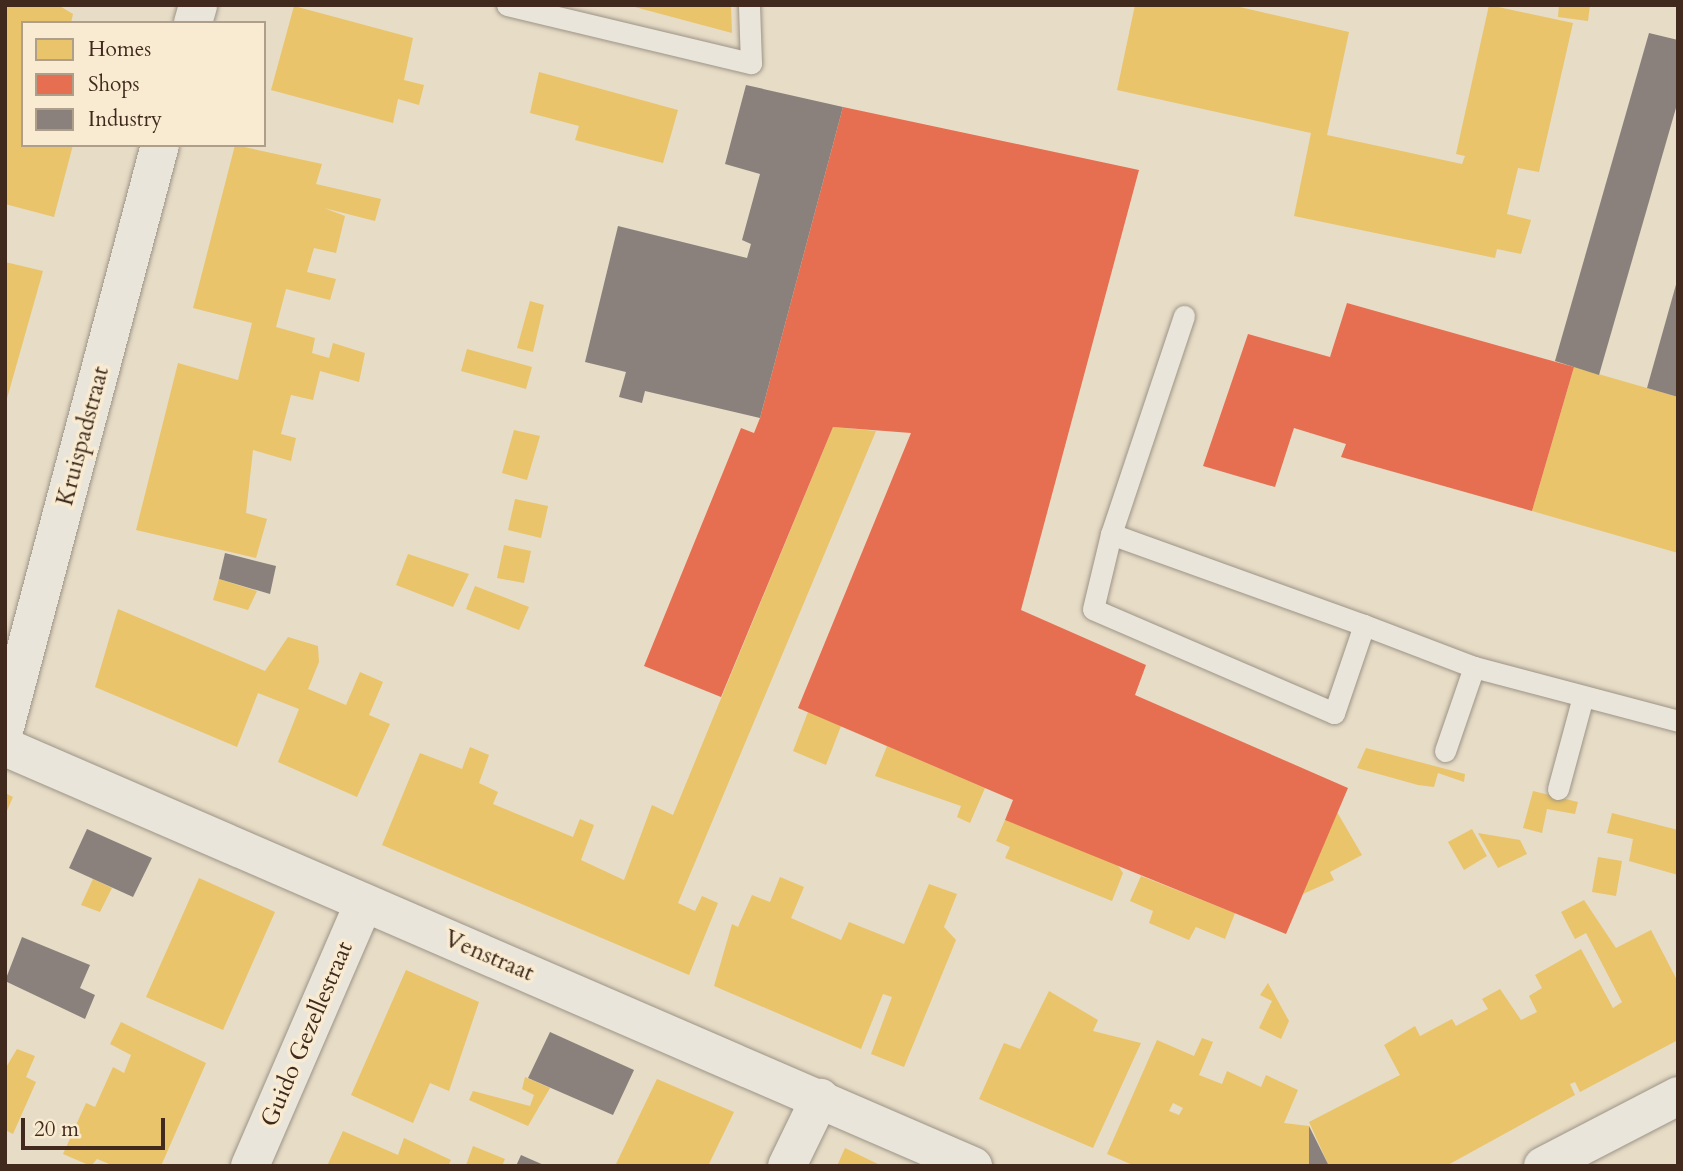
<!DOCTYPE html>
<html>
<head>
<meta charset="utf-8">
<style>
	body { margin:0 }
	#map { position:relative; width:1683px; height:1171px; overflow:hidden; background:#e7dcc6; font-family:Cardo,serif }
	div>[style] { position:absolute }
	.homes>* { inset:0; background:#e9c46a }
	.shops>* { inset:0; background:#e76f51 }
	.industry>* { inset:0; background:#8a817c }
	.roads { filter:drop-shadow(0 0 2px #9d9486) drop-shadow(0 0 2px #9d9486) }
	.service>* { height:21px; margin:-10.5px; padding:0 10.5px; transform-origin:10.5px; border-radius:10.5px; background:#eae5da }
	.minor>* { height:38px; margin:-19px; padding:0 19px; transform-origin:19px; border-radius:19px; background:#eae5da }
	span { translate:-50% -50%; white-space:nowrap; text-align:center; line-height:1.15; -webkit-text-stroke:7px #f8ebd1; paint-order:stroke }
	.street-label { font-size:24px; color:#412a1d }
	.frame { position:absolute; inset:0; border:7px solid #412a1d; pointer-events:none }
	.legend { position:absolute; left:21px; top:21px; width:245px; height:126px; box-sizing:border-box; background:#f8ebd1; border:2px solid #af9e89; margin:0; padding:9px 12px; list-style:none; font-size:21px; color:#412a1d }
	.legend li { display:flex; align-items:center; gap:14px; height:35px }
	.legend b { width:35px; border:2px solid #af9e89 }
	.scale { position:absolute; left:21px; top:1118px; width:144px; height:32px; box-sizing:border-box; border:4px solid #412a1d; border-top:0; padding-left:9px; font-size:21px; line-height:24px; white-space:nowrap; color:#412a1d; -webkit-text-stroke:5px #f8ebd1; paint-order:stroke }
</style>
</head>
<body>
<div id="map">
	<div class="homes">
		<i style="clip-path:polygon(5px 5px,58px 5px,73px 14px,71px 23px,23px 23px,23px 145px,73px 145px,54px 217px,5px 204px)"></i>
		<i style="clip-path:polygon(631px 5px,731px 5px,732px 33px,631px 6px)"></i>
		<i style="clip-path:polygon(1135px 5px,1231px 5px,1349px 32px,1327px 135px,1462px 164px,1465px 156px,1456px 154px,1489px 5px,1573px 23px,1539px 172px,1518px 168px,1507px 214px,1531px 220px,1521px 254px,1497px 249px,1495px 258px,1294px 216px,1311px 133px,1117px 90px)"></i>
		<i style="clip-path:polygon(1559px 5px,1590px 5px,1588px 21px,1558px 17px)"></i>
		<i style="clip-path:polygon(294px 6px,413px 38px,404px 80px,424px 85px,419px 105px,398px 99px,393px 123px,271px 90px)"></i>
		<i style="clip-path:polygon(539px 72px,678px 110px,663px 163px,575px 140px,579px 126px,530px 113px)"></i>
		<i style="clip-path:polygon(235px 145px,322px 164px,316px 184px,381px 199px,375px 221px,324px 208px,345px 216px,336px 253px,314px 248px,307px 272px,336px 279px,330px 300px,286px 289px,276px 327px,315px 338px,312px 353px,329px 358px,333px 343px,365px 353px,359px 382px,320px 371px,313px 400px,291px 395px,281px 434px,296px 438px,291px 461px,253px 450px,246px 513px,267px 519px,256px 558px,136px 530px,178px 363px,238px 380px,252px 323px,193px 308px)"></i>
		<i style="clip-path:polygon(5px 262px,43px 271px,6px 402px,5px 401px)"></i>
		<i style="clip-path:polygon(530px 301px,544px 305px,533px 352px,517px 348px)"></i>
		<i style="clip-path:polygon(467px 349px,532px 367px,526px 389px,461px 371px)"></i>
		<i style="clip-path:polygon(1574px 367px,1678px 397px,1678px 553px,1532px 511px)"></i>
		<i style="clip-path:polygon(833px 427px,876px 431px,678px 903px,695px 911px,702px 896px,718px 903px,689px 975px,382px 845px,420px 753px,462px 769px,470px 747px,489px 755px,479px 783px,498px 792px,493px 804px,573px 837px,580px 819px,594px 825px,581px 860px,624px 880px,652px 805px,673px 815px)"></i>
		<i style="clip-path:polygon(514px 430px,540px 436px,527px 480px,502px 473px)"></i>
		<i style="clip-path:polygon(515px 499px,548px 506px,541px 538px,508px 530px)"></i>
		<i style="clip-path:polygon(504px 545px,531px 551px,524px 583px,497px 578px)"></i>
		<i style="clip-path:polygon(408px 554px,469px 574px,453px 607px,396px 585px)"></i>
		<i style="clip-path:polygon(219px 579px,257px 591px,248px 610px,213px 600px)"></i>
		<i style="clip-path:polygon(475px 586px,529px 607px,519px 630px,466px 609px)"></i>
		<i style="clip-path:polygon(118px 609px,265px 671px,288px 637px,318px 646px,319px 662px,308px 689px,346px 705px,360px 672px,383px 682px,369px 715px,390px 724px,357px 797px,278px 762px,299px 709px,258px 693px,237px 747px,95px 687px)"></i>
		<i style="clip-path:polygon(808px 712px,841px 726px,826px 765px,793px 751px)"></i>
		<i style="clip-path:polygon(887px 746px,985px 788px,970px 823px,957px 817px,961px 806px,875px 776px)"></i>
		<i style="clip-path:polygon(1366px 748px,1465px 774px,1464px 782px,1438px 773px,1434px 787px,1418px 785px,1357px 768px)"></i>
		<i style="clip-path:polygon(1533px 791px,1578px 802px,1575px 814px,1547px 809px,1542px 833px,1523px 828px)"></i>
		<i style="clip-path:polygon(5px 793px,13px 797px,5px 815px)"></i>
		<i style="clip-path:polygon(1337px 812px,1362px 855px,1330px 872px,1334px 880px,1303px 894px)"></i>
		<i style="clip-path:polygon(1612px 813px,1678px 830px,1678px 875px,1629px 861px,1633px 839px,1607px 833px)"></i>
		<i style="clip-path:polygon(1005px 820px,1117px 864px,1123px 873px,1112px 901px,1005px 858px,1010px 847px,996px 841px)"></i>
		<i style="clip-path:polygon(1472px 829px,1487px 856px,1464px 870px,1448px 842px)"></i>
		<i style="clip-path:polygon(1478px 833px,1520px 840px,1527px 854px,1498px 868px)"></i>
		<i style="clip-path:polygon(1598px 857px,1622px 861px,1616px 896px,1592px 892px)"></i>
		<i style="clip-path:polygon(1141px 876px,1235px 913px,1225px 939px,1196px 927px,1189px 940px,1149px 923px,1153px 911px,1130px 901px)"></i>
		<i style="clip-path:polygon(780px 877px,804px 887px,791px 918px,841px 940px,849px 922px,904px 944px,929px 884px,957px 894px,944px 927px,956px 940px,904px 1067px,871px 1054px,892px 997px,883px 994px,861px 1049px,714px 986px,732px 924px,738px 927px,752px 895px,770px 902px)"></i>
		<i style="clip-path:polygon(199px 878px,275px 912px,223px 1030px,146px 997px)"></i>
		<i style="clip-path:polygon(93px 879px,112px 888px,100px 912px,81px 905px)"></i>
		<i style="clip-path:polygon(1584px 900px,1616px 948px,1651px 930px,1678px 982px,1678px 1040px,1580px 1092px,1575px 1082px,1570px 1084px,1575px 1095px,1446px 1166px,1329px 1166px,1309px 1122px,1400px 1075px,1384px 1045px,1415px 1026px,1420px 1036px,1452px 1019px,1456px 1026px,1488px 1009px,1482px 999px,1500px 989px,1521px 1020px,1537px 1012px,1529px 996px,1542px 988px,1535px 975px,1581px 949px,1613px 1008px,1622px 1002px,1586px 933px,1575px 939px,1561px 912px)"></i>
		<i style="clip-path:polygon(406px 970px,479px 1002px,449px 1091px,430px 1083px,413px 1123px,351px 1095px)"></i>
		<i style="clip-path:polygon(1268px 983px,1289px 1021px,1281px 1039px,1259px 1028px,1272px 1001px,1260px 995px)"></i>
		<i style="clip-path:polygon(1049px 991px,1098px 1020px,1093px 1031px,1141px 1043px,1093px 1148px,979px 1099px,1004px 1043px,1020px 1049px)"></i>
		<i style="clip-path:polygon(121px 1022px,206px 1063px,161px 1166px,114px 1166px,97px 1159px,91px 1166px,63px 1154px,86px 1103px,95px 1107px,113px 1067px,124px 1073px,131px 1055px,110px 1044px)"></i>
		<i style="clip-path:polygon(evenodd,1202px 1038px,1213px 1042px,1199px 1075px,1222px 1084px,1227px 1071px,1261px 1087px,1266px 1075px,1298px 1090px,1284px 1123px,1309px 1126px,1309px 1166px,1135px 1166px,1107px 1154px,1157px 1040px,1194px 1056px,1202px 1038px,1173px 1103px,1183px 1108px,1179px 1115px,1169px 1111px,1173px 1103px)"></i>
		<i style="clip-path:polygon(17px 1049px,35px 1056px,26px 1077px,36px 1082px,13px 1134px,5px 1130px,5px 1069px)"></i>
		<i style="clip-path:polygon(525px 1077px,550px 1088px,528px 1126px,469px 1100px,473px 1091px,530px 1106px,534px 1095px,522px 1089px)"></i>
		<i style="clip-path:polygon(657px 1079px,734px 1112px,708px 1166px,615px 1166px)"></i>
		<i style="clip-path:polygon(343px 1131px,398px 1155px,404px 1138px,451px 1160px,448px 1166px,327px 1166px)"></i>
		<i style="clip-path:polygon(473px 1146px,505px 1159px,502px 1166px,466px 1165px)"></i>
		<i style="clip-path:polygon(845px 1148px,882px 1166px,837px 1166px)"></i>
	</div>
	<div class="shops">
		<i style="clip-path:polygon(843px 107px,1139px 170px,1021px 610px,1146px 665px,1135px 695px,1348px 788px,1286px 934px,1005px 820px,1013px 800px,798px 708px,911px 433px,833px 427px,721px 697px,644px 666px,741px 428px,754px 433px,760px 418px)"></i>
		<i style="clip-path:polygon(1347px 303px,1574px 367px,1532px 511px,1341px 457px,1346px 444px,1294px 428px,1275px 487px,1203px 466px,1248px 334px,1330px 357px)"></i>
	</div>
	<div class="industry">
		<i style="clip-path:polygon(1649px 33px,1678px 40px,1678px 101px,1599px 375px,1555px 361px)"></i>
		<i style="clip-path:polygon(746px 85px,843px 107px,760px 418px,645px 391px,642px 403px,619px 397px,626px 372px,585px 362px,618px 226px,747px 258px,751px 244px,742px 240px,760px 174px,725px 164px)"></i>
		<i style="clip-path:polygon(1677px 281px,1678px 281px,1678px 397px,1647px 388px)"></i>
		<i style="clip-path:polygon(225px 553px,276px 566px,270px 594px,219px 579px)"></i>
		<i style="clip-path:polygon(87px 829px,152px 858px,133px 897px,69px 868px)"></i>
		<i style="clip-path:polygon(22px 937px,90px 965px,80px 988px,95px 995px,85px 1019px,5px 981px)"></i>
		<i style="clip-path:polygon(550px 1032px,634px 1070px,613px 1115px,528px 1078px)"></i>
		<i style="clip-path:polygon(1309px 1126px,1329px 1166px,1309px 1166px)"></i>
		<i style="clip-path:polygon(521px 1155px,546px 1166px,516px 1166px)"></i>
	</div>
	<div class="roads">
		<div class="service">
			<i style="left:507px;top:5px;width:251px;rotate:13.4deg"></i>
			<i style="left:751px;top:63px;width:58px;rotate:-92deg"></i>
			<i style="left:1111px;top:534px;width:230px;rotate:-71.5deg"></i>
			<i style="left:1364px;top:625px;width:93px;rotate:108.8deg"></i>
			<i style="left:1334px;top:713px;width:262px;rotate:-156.7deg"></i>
			<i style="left:1093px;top:609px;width:77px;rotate:-76.5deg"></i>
			<i style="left:1111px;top:534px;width:269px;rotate:19.8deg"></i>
			<i style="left:1364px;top:625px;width:118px;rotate:20.9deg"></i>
			<i style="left:1474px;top:667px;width:211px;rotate:14.8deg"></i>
			<i style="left:1445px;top:751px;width:89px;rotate:-71deg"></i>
			<i style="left:1558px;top:789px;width:92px;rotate:-74.9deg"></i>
		</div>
		<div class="minor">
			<i style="left:193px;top:23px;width:19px;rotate:-74deg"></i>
			<i style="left:5px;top:727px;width:602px;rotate:-75.09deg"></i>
			<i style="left:5px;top:747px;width:1055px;rotate:23.41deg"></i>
			<i style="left:250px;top:1166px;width:287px;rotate:-66.6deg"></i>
			<i style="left:787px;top:1166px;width:76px;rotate:-64.1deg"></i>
			<i style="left:1543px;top:1166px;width:152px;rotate:-27.4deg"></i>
		</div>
	</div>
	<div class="street-label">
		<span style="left:83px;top:436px;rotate:-75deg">Kruispadstraat</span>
		<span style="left:489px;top:956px;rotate:23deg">Venstraat</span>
		<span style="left:307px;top:1034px;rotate:-67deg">Guido Gezellestraat</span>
	</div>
	<div class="frame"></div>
	<ul class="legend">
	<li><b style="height:19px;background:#e9c46a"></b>Homes</li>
	<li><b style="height:19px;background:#e76f51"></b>Shops</li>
	<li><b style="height:19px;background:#8a817c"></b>Industry</li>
	</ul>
	<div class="scale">20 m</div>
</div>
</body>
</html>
